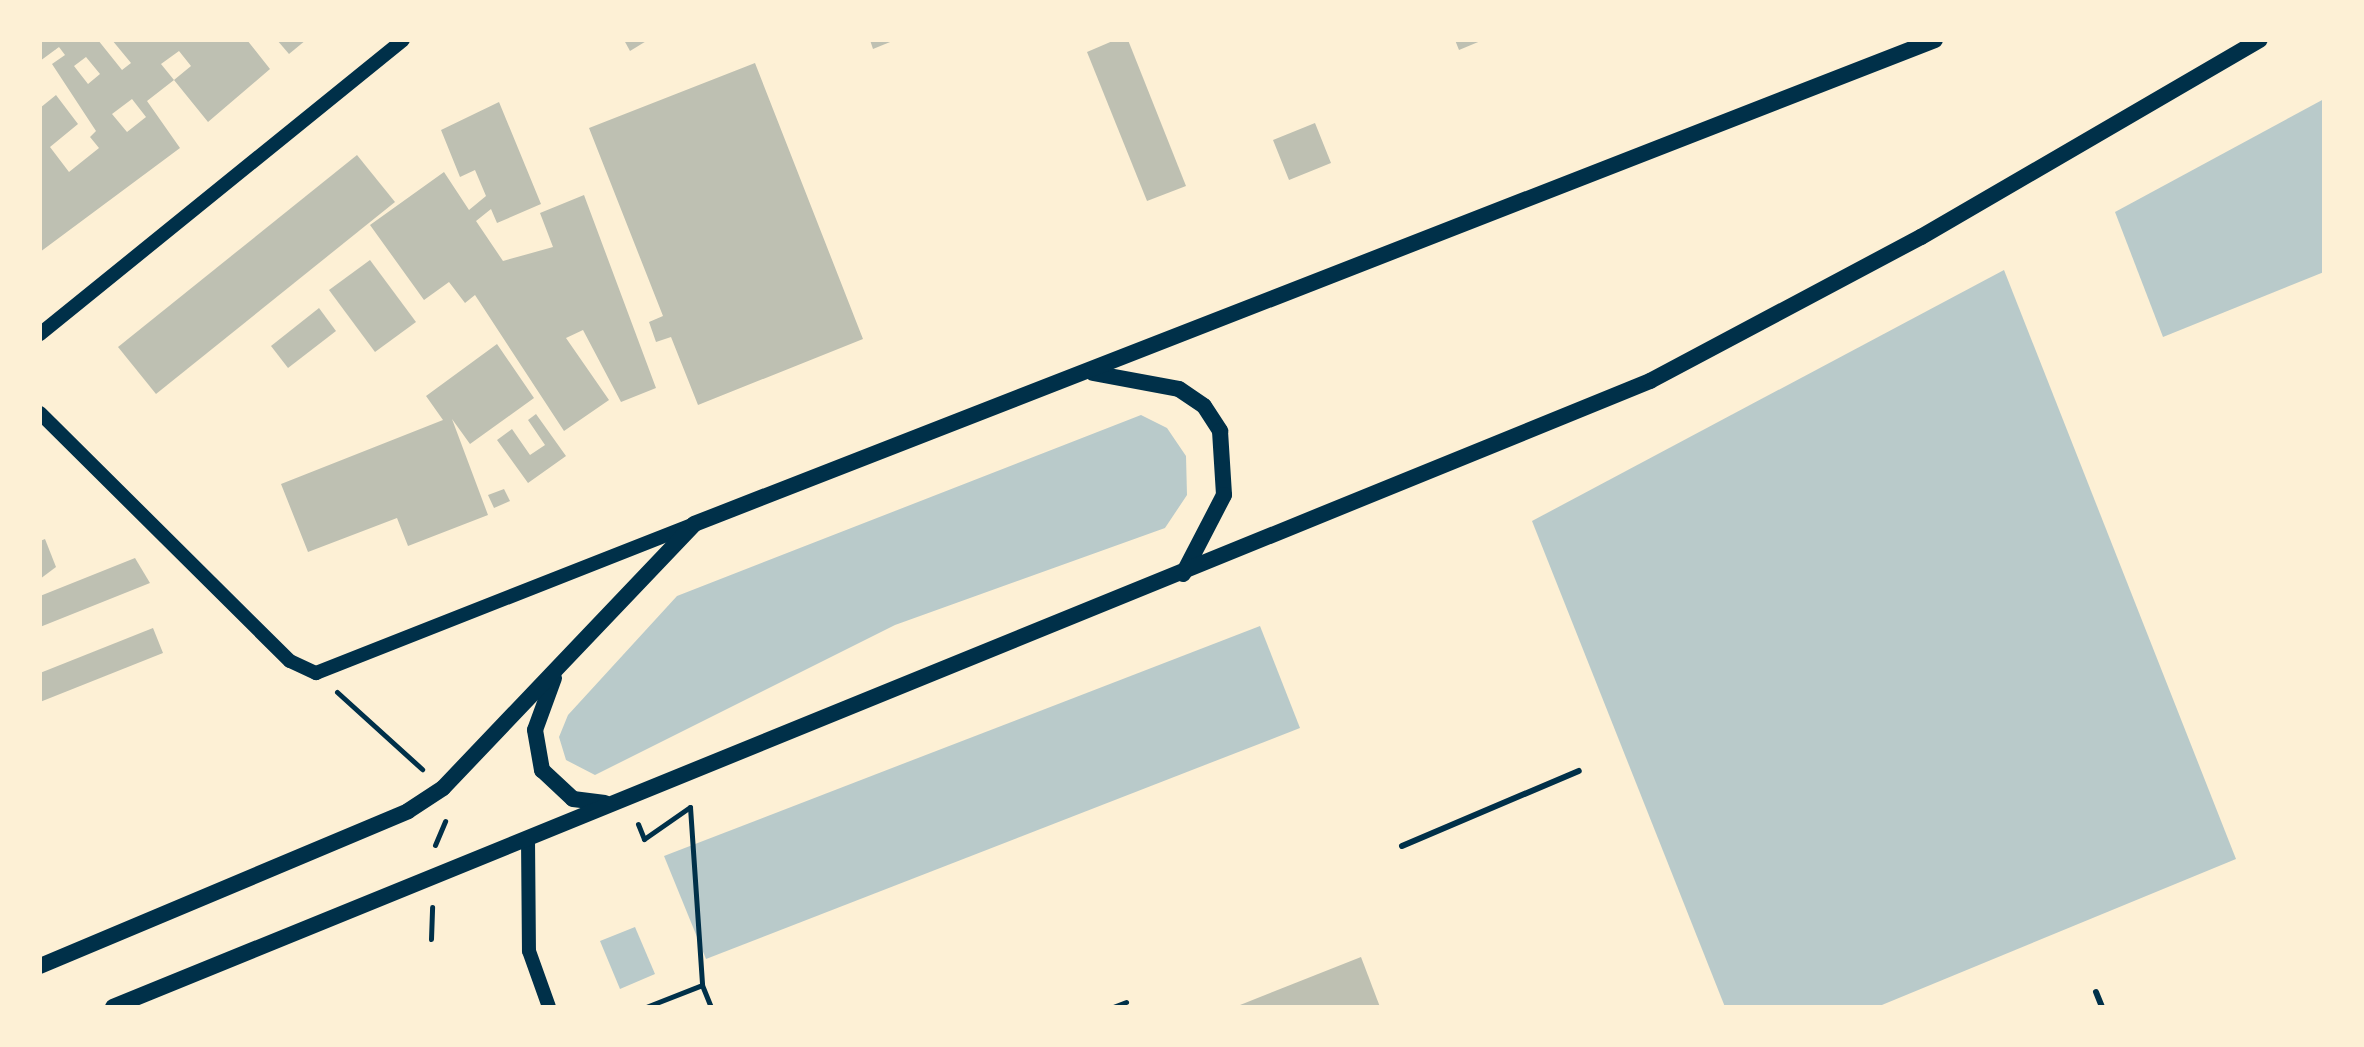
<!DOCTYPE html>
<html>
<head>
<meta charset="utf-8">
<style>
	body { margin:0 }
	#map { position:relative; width:2364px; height:1047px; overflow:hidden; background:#fdf0d5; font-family:"Exo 2",sans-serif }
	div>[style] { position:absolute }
	.green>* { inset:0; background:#b9caca }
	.building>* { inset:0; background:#bec0b2 }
	.path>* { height:5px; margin:-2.5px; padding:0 2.5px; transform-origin:2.5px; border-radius:2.5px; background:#003049 }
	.service>* { height:6px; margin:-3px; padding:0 3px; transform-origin:3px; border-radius:3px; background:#003049 }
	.tertiary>* { height:14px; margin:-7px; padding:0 7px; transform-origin:7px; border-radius:7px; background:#003049 }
	.secondary>* { height:16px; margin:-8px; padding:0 8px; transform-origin:8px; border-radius:8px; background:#003049 }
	span { translate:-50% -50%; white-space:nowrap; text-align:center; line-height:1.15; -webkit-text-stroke:8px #fdf0d5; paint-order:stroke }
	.frame { position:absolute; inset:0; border:42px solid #fdf0d5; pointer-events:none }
</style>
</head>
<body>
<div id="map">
	<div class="green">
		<i style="clip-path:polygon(2324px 99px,2324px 272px,2163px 337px,2115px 212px)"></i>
		<i style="clip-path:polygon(2004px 270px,2236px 859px,1877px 1007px,1725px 1007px,1532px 521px)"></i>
		<i style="clip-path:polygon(1141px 415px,1167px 428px,1186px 456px,1187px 495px,1165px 528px,895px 625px,595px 775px,566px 760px,559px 737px,568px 715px,677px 596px)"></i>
		<i style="clip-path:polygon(1260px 626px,1300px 728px,706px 959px,664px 856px)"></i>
		<i style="clip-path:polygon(635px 927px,655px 974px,620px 989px,600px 941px)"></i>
	</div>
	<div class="building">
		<i style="clip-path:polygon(evenodd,40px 40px,98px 40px,122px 70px,131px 63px,112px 40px,247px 40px,270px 69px,208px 122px,174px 80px,191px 66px,179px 51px,161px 64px,174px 80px,147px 101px,180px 148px,40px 252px,40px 108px,56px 95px,78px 124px,50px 147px,69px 172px,99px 148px,90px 137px,96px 131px,52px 64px,65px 55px,59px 47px,40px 61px,40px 40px,86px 57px,100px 74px,88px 84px,74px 66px,86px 57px,40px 40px,132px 99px,146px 117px,127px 132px,112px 114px,132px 99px)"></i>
		<i style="clip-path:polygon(277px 40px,306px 40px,289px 54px)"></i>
		<i style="clip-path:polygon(624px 40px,648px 40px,630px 51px)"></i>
		<i style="clip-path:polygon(870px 40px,895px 40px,873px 49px)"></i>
		<i style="clip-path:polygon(1115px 40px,1128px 40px,1186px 186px,1147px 201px,1087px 52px)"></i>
		<i style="clip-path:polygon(1455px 40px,1483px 40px,1459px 50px)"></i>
		<i style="clip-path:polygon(755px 63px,863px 339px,698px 405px,671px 337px,656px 342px,649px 322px,663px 316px,589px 128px)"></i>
		<i style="clip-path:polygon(499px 102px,541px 204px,497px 223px,491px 209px,476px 221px,503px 261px,553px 247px,540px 213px,584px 195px,656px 388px,621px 402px,583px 330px,566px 338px,609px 400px,564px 431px,475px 295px,465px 303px,449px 282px,424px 300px,370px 225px,444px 172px,469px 210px,486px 196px,475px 170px,460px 177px,441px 130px)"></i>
		<i style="clip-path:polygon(1315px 123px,1331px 163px,1289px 180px,1273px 140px)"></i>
		<i style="clip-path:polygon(357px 155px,395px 202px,156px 394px,118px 347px)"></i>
		<i style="clip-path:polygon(370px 260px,416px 322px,375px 352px,329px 290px)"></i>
		<i style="clip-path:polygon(319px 308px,336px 331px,288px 368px,271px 346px)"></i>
		<i style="clip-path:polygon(497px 344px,534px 398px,470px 444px,452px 419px,488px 515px,408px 546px,397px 518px,308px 552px,281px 484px,443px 420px,426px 396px)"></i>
		<i style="clip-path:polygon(536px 414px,566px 456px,528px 483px,497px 440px,512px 429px,530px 455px,545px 445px,528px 420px)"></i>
		<i style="clip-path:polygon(504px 489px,510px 501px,494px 508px,488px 495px)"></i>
		<i style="clip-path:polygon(45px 539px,56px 567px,40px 579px,40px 541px)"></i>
		<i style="clip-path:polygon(135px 558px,150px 583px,40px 627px,40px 596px)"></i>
		<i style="clip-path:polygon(153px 628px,163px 653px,40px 702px,40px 673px)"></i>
		<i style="clip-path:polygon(1361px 957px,1380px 1007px,1235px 1007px)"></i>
	</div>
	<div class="path">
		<i style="left:337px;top:692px;width:115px;rotate:42.2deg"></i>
		<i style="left:638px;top:824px;width:16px;rotate:68deg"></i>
		<i style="left:644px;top:839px;width:56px;rotate:-34.8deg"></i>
		<i style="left:690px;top:807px;width:178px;rotate:86.1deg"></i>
		<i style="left:702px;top:985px;width:24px;rotate:68deg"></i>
		<i style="left:435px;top:845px;width:26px;rotate:-67deg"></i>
		<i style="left:431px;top:939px;width:32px;rotate:-88deg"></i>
		<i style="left:646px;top:1007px;width:60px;rotate:-21.4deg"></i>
		<i style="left:1113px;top:1007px;width:14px;rotate:-21deg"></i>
	</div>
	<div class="service">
		<i style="left:1402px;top:846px;width:192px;rotate:-23deg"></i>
		<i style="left:2096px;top:992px;width:16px;rotate:68deg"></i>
	</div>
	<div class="tertiary">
		<i style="left:40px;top:334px;width:467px;rotate:-39deg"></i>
		<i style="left:40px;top:413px;width:352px;rotate:44.8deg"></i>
		<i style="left:290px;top:661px;width:29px;rotate:25deg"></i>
		<i style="left:316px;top:673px;width:406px;rotate:-21.5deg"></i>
		<i style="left:528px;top:839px;width:112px;rotate:89.5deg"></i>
		<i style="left:529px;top:951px;width:59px;rotate:70.3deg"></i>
	</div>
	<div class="secondary">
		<i style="left:1093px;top:373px;width:87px;rotate:10.5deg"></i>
		<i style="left:1179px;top:389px;width:30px;rotate:34deg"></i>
		<i style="left:1204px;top:406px;width:30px;rotate:57deg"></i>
		<i style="left:1220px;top:431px;width:64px;rotate:86.4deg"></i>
		<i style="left:1224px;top:495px;width:89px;rotate:117.4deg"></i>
		<i style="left:554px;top:678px;width:55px;rotate:110.1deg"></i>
		<i style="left:535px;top:730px;width:41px;rotate:80.1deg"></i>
		<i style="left:542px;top:770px;width:42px;rotate:43.1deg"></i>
		<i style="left:573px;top:799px;width:32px;rotate:7deg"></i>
		<i style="left:40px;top:966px;width:399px;rotate:-22.8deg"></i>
		<i style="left:408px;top:811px;width:42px;rotate:-33.3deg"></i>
		<i style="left:443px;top:788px;width:364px;rotate:-46.4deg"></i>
		<i style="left:694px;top:524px;width:1332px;rotate:-21.31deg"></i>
		<i style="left:113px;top:1007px;width:1660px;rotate:-22.16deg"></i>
		<i style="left:1650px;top:381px;width:307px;rotate:-28deg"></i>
		<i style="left:1921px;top:237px;width:392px;rotate:-30.2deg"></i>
	</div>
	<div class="frame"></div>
</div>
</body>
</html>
